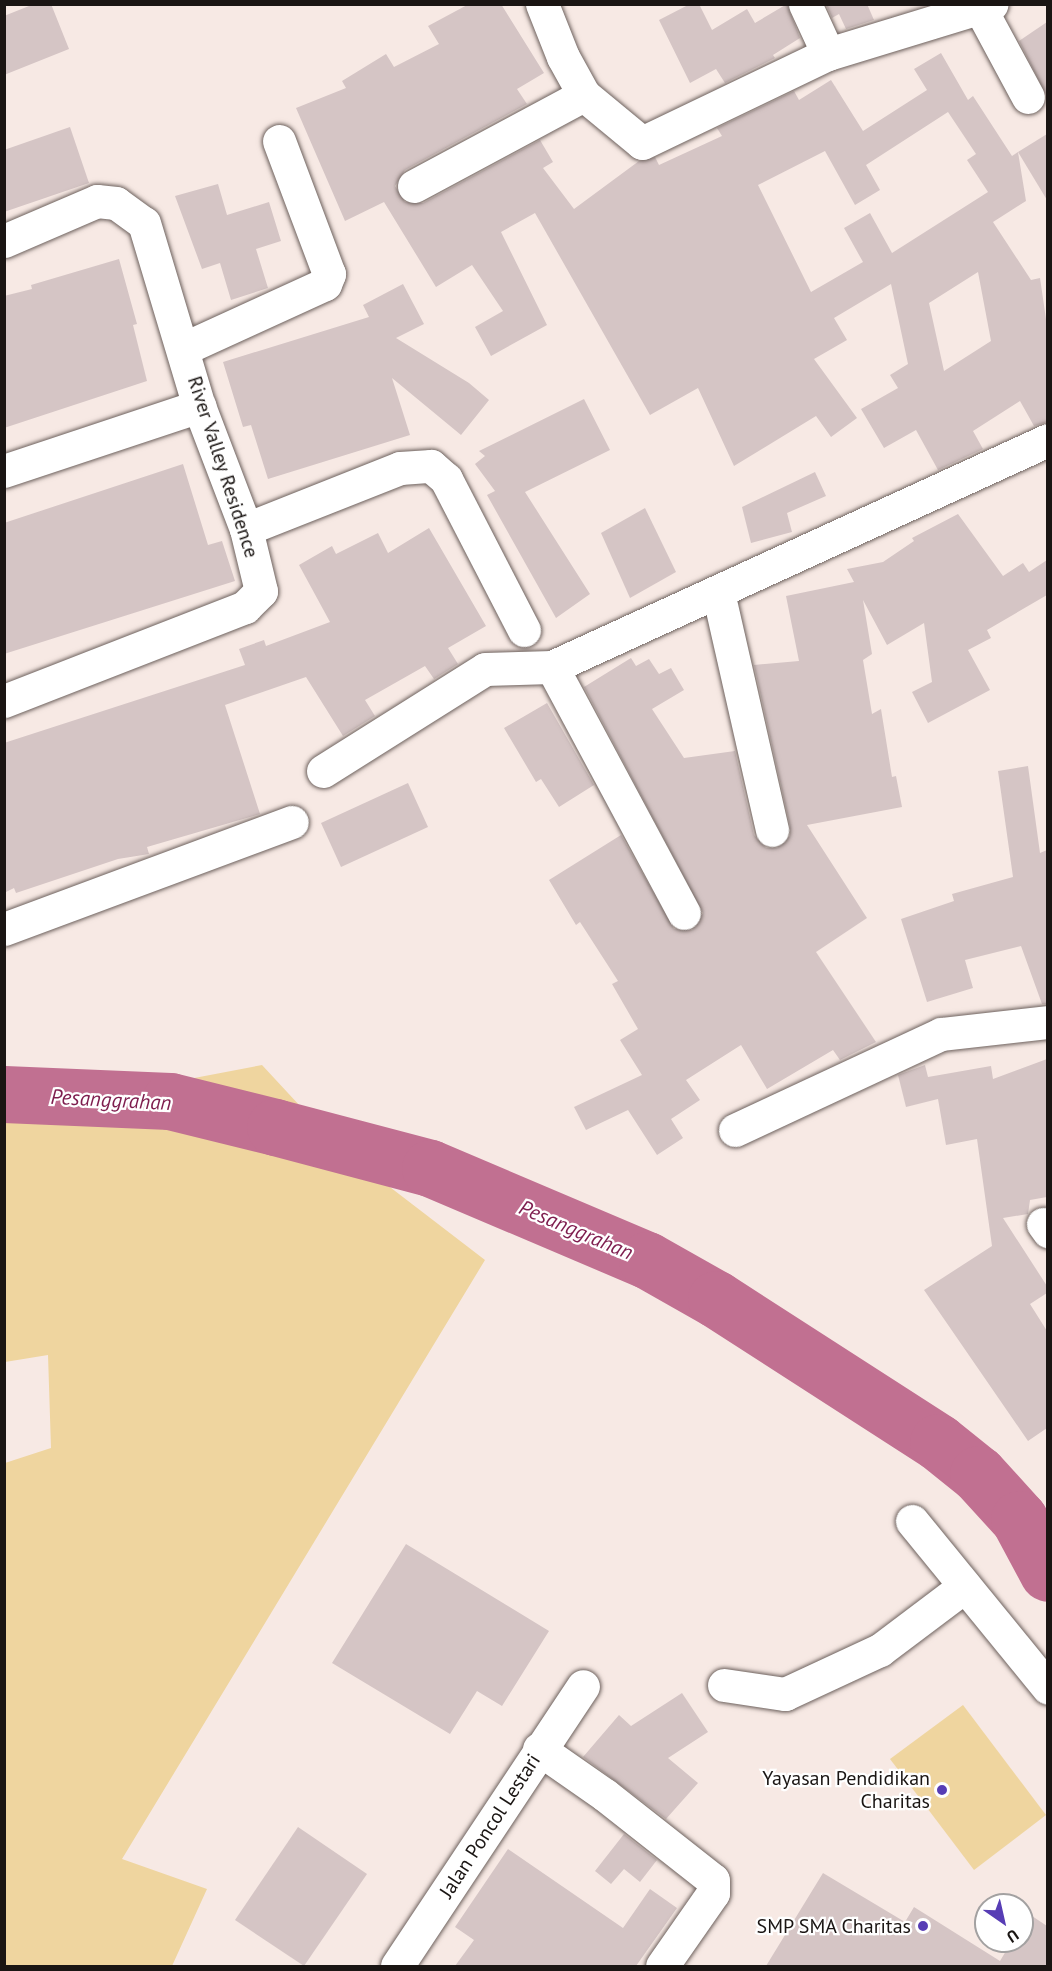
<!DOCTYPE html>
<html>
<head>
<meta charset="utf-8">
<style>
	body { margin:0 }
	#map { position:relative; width:1052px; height:1971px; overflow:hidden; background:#f7e9e4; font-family:"PT Sans",sans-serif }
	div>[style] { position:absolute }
	.green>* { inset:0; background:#efd59f }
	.river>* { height:57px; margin:-28.5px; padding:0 28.5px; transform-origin:28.5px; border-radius:28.5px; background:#c17091 }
	.building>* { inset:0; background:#d5c5c5 }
	.roads { filter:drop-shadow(0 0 2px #6d615d) drop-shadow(0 0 2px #6d615d) }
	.minor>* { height:33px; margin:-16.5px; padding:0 16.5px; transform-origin:16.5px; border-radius:16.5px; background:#fff }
	.dots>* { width:16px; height:16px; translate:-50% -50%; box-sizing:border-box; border:3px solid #fff; border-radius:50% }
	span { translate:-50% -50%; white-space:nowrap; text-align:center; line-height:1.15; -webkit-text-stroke:4.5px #fff; paint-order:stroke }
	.street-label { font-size:20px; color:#1a1513 }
	.poi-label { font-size:20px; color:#1a1513 }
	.right { translate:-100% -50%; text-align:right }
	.water-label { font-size:21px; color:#7e1d4e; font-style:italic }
	.frame { position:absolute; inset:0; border:6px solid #1a1513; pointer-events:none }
	.north { position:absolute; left:974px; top:1893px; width:60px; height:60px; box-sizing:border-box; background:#fff; border:2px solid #a3a1a1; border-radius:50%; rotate:146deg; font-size:16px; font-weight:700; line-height:24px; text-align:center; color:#1a1513 }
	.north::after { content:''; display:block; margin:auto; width:21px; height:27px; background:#573db5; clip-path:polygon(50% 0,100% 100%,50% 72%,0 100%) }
</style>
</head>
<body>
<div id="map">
	<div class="green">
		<i style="clip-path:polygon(262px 1065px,339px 1148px,485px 1260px,122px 1859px,207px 1889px,172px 1966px,5px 1966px,5px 1463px,51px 1448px,48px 1355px,5px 1362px,5px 1114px)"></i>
		<i style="clip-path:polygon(963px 1705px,1046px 1815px,974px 1870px,890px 1759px)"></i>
	</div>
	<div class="river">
		<i style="left:4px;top:1094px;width:166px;rotate:2.4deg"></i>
		<i style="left:170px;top:1101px;width:108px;rotate:13.9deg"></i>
		<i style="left:275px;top:1127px;width:160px;rotate:14.8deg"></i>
		<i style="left:430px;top:1168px;width:236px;rotate:23deg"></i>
		<i style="left:647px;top:1260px;width:79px;rotate:29.5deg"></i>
		<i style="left:716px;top:1299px;width:264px;rotate:32.8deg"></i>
		<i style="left:938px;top:1442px;width:51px;rotate:38.7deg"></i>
		<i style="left:978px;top:1474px;width:61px;rotate:47.7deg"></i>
		<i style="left:1019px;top:1519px;width:61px;rotate:61.8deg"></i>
	</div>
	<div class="building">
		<i style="clip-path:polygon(34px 4px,51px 4px,69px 49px,4px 75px,4px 16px)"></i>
		<i style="clip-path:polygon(evenodd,469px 4px,501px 4px,544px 73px,517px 89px,527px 104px,405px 170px,395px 186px,405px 202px,423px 203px,540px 140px,553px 162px,543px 168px,574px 209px,639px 161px,655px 157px,659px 165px,722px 136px,717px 128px,794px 91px,799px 100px,831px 80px,863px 131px,927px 90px,914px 69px,941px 53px,968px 100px,973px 96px,1012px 156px,1018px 152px,1026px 201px,993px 222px,1031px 280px,1040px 278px,1047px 326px,1047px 422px,1034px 426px,1020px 401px,973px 431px,983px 449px,938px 470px,916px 430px,884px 448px,861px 409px,898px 388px,890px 375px,908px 364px,891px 284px,834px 318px,847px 340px,814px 359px,857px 418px,831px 437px,816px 416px,734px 466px,698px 388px,650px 415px,535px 213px,501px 232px,547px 325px,491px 356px,475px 327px,503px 311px,472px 265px,436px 287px,384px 202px,345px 221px,296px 108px,346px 88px,342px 81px,386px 54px,394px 67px,439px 44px,428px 26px,469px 4px,948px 112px,976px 154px,967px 160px,988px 192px,892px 253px,870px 213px,844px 228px,863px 262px,811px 292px,758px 185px,825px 151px,855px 205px,880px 190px,866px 165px,948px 112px,469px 4px,978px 272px,991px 341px,944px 371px,929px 303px,978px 272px)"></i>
		<i style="clip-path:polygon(690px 4px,699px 4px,712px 30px,747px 9px,755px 23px,787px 4px,800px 38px,773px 55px,775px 58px,725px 83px,716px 69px,690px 83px,659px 20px)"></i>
		<i style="clip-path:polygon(826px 4px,867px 4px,874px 20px,846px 29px,839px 14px,832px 18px)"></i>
		<i style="clip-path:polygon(1047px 22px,1047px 97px,1019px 41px)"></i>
		<i style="clip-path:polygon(70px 127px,89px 183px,4px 212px,4px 150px)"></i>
		<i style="clip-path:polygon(1047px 134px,1047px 200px,1018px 152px)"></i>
		<i style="clip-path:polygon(218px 184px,227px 215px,269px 202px,281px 241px,256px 249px,268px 288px,231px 300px,220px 263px,202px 269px,175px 196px)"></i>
		<i style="clip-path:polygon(119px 259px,137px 324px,133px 325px,147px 381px,4px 428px,4px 296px,32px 289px,31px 285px)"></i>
		<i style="clip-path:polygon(403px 284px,424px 324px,396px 338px,469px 383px,489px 400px,461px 435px,392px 378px,410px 435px,268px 479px,251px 425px,243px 427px,223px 362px,369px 317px,363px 305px)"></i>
		<i style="clip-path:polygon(584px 399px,610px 450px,525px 492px,590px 594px,556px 618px,487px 495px,495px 491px,475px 464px,485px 456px,479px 451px)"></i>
		<i style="clip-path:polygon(183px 464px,208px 545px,222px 541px,235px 581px,4px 654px,4px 523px)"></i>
		<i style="clip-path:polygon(815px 472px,826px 496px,787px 513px,792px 532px,751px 543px,742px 507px)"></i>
		<i style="clip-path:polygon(645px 508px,676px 572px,630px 598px,601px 533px)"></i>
		<i style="clip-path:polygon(958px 514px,1003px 576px,1023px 563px,1029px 572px,1047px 560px,1047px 595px,987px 630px,991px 638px,968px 650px,990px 690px,928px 723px,912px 692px,932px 682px,924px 623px,887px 645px,863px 600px,872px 654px,863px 660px,872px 714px,881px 709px,892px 777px,896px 776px,902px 807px,807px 825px,867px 918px,816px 952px,876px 1042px,840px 1060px,833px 1050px,767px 1089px,741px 1045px,686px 1080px,700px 1100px,671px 1119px,683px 1138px,657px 1155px,628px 1110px,586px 1130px,574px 1107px,642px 1075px,620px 1040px,638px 1029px,612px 984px,618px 981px,580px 922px,576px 925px,549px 880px,621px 835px,674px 929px,692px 930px,703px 913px,584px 687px,631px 658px,636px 666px,649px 659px,659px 674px,671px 668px,684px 690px,652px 709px,684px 758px,735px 751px,754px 835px,766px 848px,777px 848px,790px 836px,790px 826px,754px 665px,799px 661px,786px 596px,854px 582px,847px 569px,883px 562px,914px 541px,912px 538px)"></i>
		<i style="clip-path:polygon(429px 528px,486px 626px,448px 648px,458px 664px,434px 679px,425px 666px,365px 700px,375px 716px,343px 736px,306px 677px,225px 705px,260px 814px,147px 847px,149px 854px,118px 859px,16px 893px,14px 888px,4px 893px,4px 743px,245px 665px,239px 649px,264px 640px,266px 646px,330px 622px,299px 565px,332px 546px,336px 554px,378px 533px,388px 553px)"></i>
		<i style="clip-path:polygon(547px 703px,594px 785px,559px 807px,541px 779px,536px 782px,504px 728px)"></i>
		<i style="clip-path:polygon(1028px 766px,1040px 853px,1047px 850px,1047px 1004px,1042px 1004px,1021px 946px,965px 960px,973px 988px,927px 1002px,901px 919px,954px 901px,952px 894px,1013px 877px,998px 771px)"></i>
		<i style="clip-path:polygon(408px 783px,428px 827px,341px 867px,321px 823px)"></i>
		<i style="clip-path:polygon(1047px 1059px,1047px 1197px,1030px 1200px,1028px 1214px,1003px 1218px,1047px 1286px,1047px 1293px,1030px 1304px,1047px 1331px,1047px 1428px,1028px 1441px,924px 1290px,992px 1246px,977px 1139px,946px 1145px,938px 1099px,906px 1107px,898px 1075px,925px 1065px,928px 1077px,991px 1066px,993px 1079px)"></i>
		<i style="clip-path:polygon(406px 1544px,549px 1631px,502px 1706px,477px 1691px,450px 1734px,332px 1663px)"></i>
		<i style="clip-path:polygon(682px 1693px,708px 1732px,668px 1758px,698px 1783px,666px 1819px,583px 1757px,619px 1715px,631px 1726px)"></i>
		<i style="clip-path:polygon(298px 1827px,367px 1874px,304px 1966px,235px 1920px)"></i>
		<i style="clip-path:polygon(624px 1834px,657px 1860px,640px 1882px,624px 1869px,611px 1884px,595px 1871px)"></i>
		<i style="clip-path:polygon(508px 1849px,623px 1928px,650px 1889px,677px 1908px,636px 1966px,455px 1966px,474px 1940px,455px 1927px)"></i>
		<i style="clip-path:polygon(823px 1873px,905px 1922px,914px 1907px,1000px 1961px,1012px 1941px,1022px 1941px,1022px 1926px,1029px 1914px,1047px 1926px,1047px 1966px,766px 1966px)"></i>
	</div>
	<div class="roads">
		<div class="minor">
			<i style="left:542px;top:4px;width:57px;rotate:68.4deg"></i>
			<i style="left:563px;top:57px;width:43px;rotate:61.1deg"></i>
			<i style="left:805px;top:4px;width:55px;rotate:65.3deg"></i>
			<i style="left:980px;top:8px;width:101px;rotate:61.7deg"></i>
			<i style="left:414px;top:186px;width:193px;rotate:-28.2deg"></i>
			<i style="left:584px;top:95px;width:75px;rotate:39.6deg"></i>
			<i style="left:642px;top:143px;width:206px;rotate:-25.6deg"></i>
			<i style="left:828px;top:54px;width:171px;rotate:-17deg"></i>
			<i style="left:4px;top:241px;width:101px;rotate:-23.3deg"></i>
			<i style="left:97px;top:201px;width:19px;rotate:6deg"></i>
			<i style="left:116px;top:203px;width:34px;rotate:36deg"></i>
			<i style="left:144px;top:223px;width:191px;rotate:73.3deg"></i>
			<i style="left:199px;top:406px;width:132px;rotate:69.1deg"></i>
			<i style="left:246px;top:529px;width:64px;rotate:76.4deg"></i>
			<i style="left:261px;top:591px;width:23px;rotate:135deg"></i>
			<i style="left:245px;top:607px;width:259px;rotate:158.7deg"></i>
			<i style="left:185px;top:348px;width:154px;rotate:-24.6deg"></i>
			<i style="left:325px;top:284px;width:11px;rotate:-68deg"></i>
			<i style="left:329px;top:274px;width:142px;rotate:-110.6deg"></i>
			<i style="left:4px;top:471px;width:206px;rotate:-18.4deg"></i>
			<i style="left:246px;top:529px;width:166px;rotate:-21.6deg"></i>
			<i style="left:400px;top:468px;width:31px;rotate:-4deg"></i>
			<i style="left:431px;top:466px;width:20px;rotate:41deg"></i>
			<i style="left:446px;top:479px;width:170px;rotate:62.7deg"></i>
			<i style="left:718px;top:592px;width:244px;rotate:77.2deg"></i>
			<i style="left:552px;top:667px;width:279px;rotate:61.8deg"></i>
			<i style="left:323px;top:771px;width:191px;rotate:-32.2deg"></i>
			<i style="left:485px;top:669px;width:67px;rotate:-1.7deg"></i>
			<i style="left:552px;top:667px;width:545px;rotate:-24.59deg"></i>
			<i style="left:4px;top:929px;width:307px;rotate:-20.4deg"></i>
			<i style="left:735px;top:1130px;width:227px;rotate:-25deg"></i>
			<i style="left:941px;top:1034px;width:108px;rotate:-6.4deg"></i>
			<i style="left:1043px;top:1224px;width:9px;rotate:54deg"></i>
			<i style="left:912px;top:1521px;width:215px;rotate:50.8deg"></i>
			<i style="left:724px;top:1685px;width:62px;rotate:8.4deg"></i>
			<i style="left:785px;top:1694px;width:105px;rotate:-24.9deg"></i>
			<i style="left:880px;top:1650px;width:106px;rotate:-37deg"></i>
			<i style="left:539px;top:1749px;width:80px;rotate:34.9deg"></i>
			<i style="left:605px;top:1795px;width:137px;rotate:38.2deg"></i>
			<i style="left:713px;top:1880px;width:13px;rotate:90deg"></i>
			<i style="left:713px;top:1893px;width:89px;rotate:124.9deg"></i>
			<i style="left:397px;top:1966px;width:336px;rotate:-56.4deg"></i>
		</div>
	</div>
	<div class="dots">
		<i style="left:942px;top:1790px;background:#573db5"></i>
		<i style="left:923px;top:1926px;background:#573db5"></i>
	</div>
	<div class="street-label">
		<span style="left:223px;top:467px;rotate:72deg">River Valley Residence</span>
		<span style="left:490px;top:1826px;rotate:-57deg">Jalan Poncol Lestari</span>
	</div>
	<div class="poi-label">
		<span class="right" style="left:930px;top:1790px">Yayasan Pendidikan<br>Charitas</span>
		<span class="right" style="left:911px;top:1926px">SMP SMA Charitas</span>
	</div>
	<div class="water-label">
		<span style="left:111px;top:1100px;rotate:3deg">Pesanggrahan</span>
		<span style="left:576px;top:1230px;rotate:23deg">Pesanggrahan</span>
	</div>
	<div class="frame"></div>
	<div class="north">U</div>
</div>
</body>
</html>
